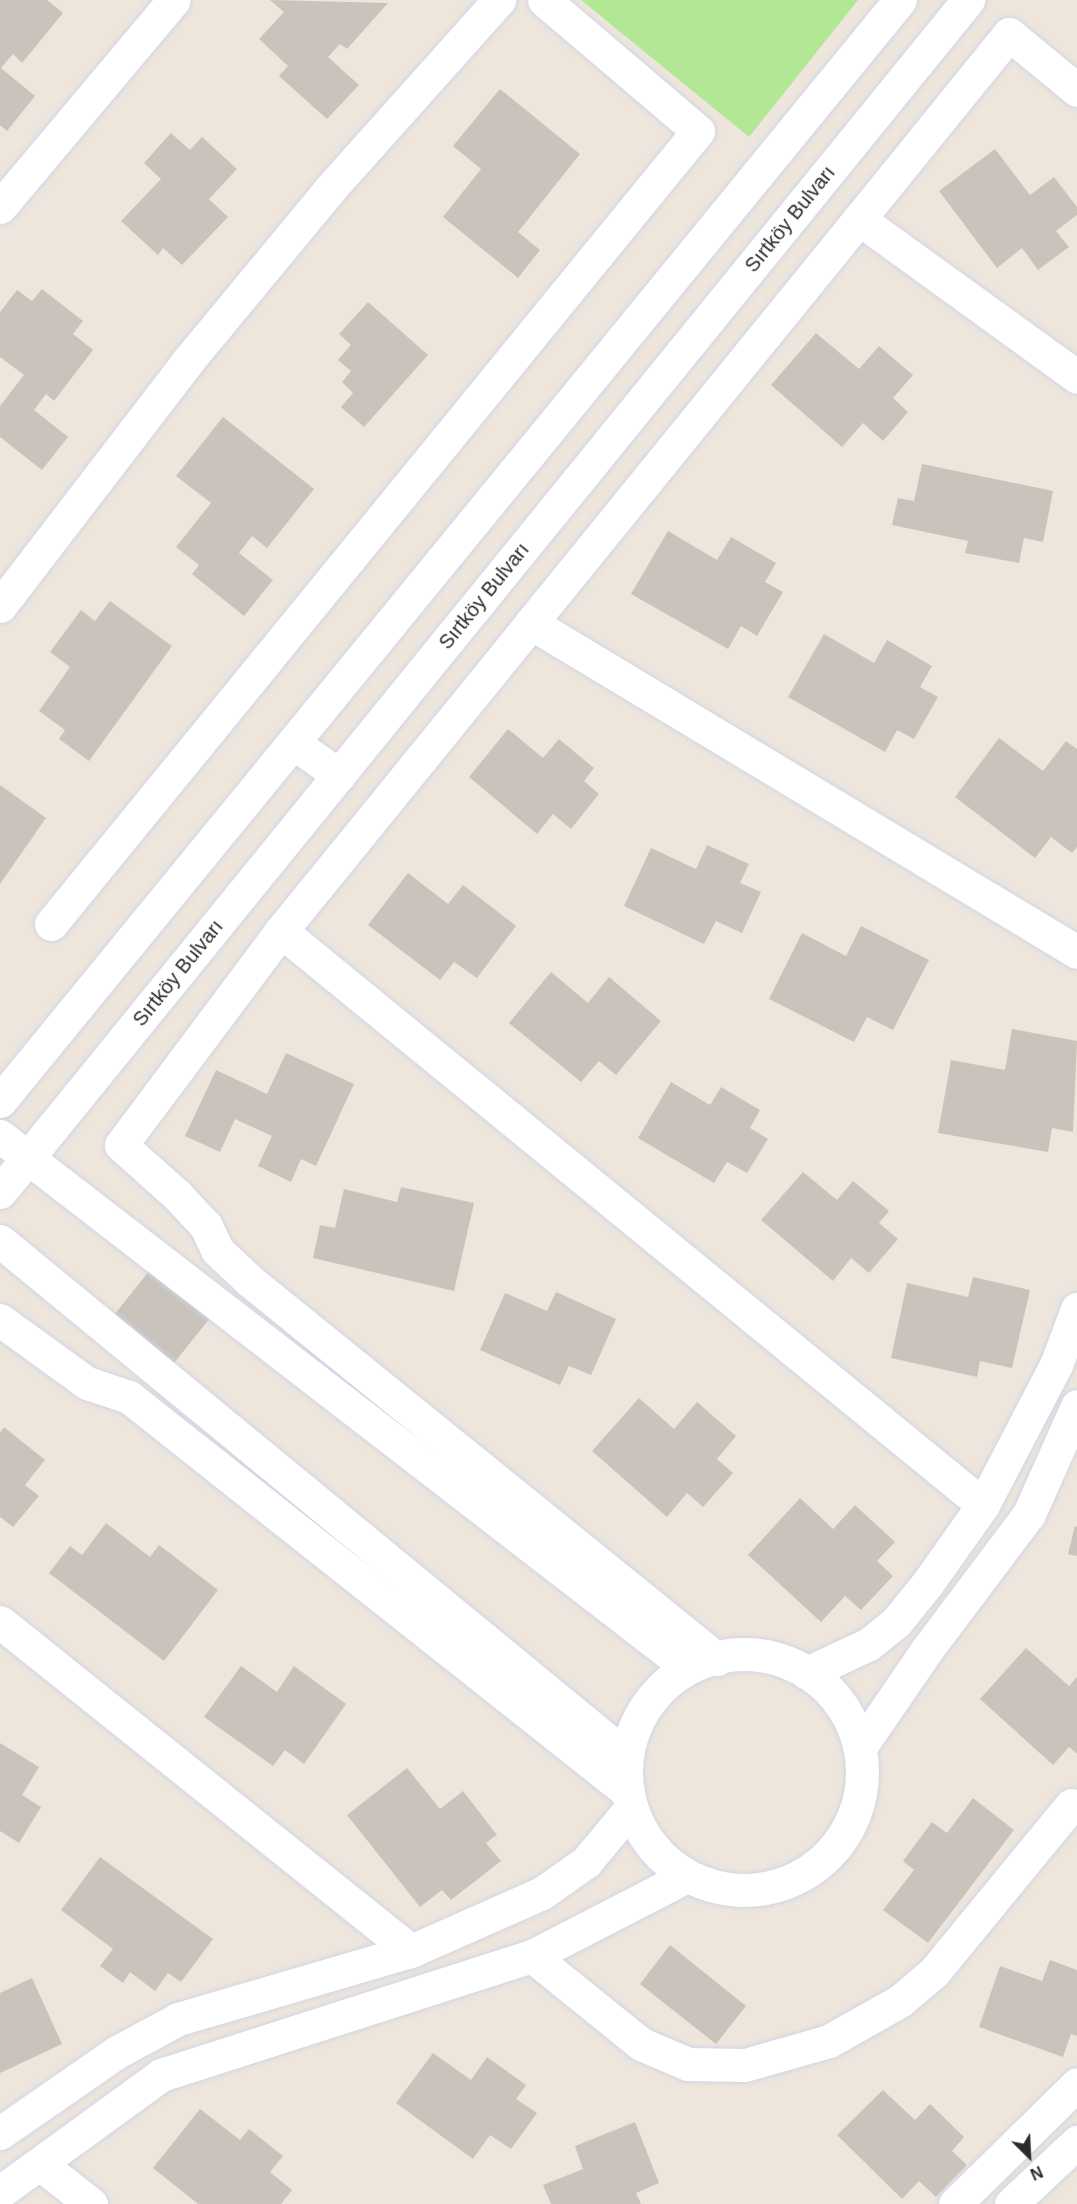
<!DOCTYPE html>
<html>
<head>
<meta charset="utf-8">
<style>
	body { margin:0 }
	#map { position:relative; width:1077px; height:2204px; overflow:hidden; background:#eee6dc; font-family:Helvetica,sans-serif }
	div>[style] { position:absolute }
	.green>* { inset:0; background:#b2e895 }
	.building>* { inset:0; background:#c9c3bc }
	.roads { filter:drop-shadow(0 0 2px #d1d5e5) drop-shadow(0 0 2px #d1d5e5) }
	.minor>* { height:33px; margin:-16.5px; padding:0 16.5px; transform-origin:16.5px; border-radius:16.5px; background:#fff }
	.minor>.ring { margin:-16.5px; padding:0; box-sizing:content-box; background:none; border:33px solid #fff; border-radius:50% }
	.secondary>* { height:33px; margin:-16.5px; padding:0 16.5px; transform-origin:16.5px; border-radius:16.5px; background:#fff }
	span { translate:-50% -50%; white-space:nowrap; text-align:center; line-height:1.15; -webkit-text-stroke:4.5px #fff; paint-order:stroke }
	.street-label { font-size:20px; color:#2b2b2b }
	.north { position:absolute; left:999px; top:2126px; width:60px; height:60px; -webkit-text-stroke:4px #fff; paint-order:stroke; rotate:156deg; font-size:16px; font-weight:700; line-height:24px; text-align:center; color:#2b2b2b }
	.north::after { content:''; display:block; margin:auto; width:21px; height:27px; background:#2b2b2b; clip-path:polygon(50% 0,100% 100%,50% 72%,0 100%) }
</style>
</head>
<body>
<div id="map">
	<div class="green">
		<i style="clip-path:polygon(581px 0,858px 0,749px 137px)"></i>
	</div>
	<div class="building">
		<i style="clip-path:polygon(0 0,47px 0,63px 13px,22px 63px,13px 54px,1px 68px,35px 96px,7px 131px,0 125px)"></i>
		<i style="clip-path:polygon(270px 0,388px 3px,347px 49px,340px 44px,328px 57px,359px 85px,327px 119px,279px 76px,288px 66px,259px 39px,284px 12px)"></i>
		<i style="clip-path:polygon(500px 89px,580px 154px,518px 232px,540px 250px,518px 278px,443px 217px,481px 169px,453px 146px)"></i>
		<i style="clip-path:polygon(171px 133px,190px 150px,202px 137px,237px 169px,209px 199px,228px 217px,182px 265px,163px 248px,158px 255px,121px 221px,161px 179px,144px 163px)"></i>
		<i style="clip-path:polygon(995px 149px,1030px 195px,1054px 177px,1077px 207px,1077px 215px,1056px 231px,1069px 247px,1038px 270px,1022px 248px,997px 268px,939px 191px)"></i>
		<i style="clip-path:polygon(42px 289px,83px 321px,73px 334px,93px 350px,54px 401px,46px 394px,34px 410px,68px 437px,42px 470px,0 437px,0 406px,24px 375px,0 357px,0 312px,17px 290px,32px 301px)"></i>
		<i style="clip-path:polygon(368px 302px,428px 355px,364px 427px,341px 407px,353px 393px,342px 382px,351px 371px,338px 360px,351px 345px,339px 334px)"></i>
		<i style="clip-path:polygon(816px 333px,859px 369px,879px 346px,913px 375px,893px 398px,908px 412px,883px 441px,863px 423px,842px 447px,771px 385px)"></i>
		<i style="clip-path:polygon(223px 417px,314px 489px,267px 548px,252px 536px,239px 553px,273px 580px,244px 616px,192px 574px,199px 565px,176px 547px,211px 503px,176px 476px)"></i>
		<i style="clip-path:polygon(922px 464px,1053px 491px,1043px 542px,1024px 538px,1019px 563px,965px 553px,968px 541px,892px 525px,898px 498px,914px 501px)"></i>
		<i style="clip-path:polygon(668px 531px,717px 560px,731px 537px,776px 563px,765px 582px,783px 592px,757px 636px,741px 626px,728px 649px,631px 594px)"></i>
		<i style="clip-path:polygon(110px 601px,172px 646px,89px 761px,59px 739px,65px 730px,39px 711px,70px 667px,50px 652px,81px 610px,95px 621px)"></i>
		<i style="clip-path:polygon(824px 634px,874px 663px,887px 640px,932px 666px,920px 687px,938px 697px,914px 739px,897px 730px,885px 752px,788px 697px)"></i>
		<i style="clip-path:polygon(508px 729px,543px 758px,559px 739px,594px 768px,584px 781px,599px 794px,571px 829px,553px 814px,537px 834px,469px 777px)"></i>
		<i style="clip-path:polygon(999px 738px,1043px 771px,1066px 741px,1077px 749px,1077px 847px,1072px 853px,1051px 837px,1035px 858px,955px 797px)"></i>
		<i style="clip-path:polygon(0 785px,46px 818px,0 884px)"></i>
		<i style="clip-path:polygon(707px 845px,749px 864px,740px 883px,761px 892px,742px 933px,716px 921px,704px 944px,624px 906px,651px 848px,696px 869px)"></i>
		<i style="clip-path:polygon(408px 873px,448px 904px,463px 885px,516px 926px,477px 978px,454px 962px,440px 980px,368px 925px)"></i>
		<i style="clip-path:polygon(861px 926px,929px 960px,893px 1030px,867px 1017px,854px 1042px,769px 999px,802px 933px,846px 956px)"></i>
		<i style="clip-path:polygon(551px 972px,588px 1003px,609px 977px,661px 1021px,616px 1075px,599px 1061px,581px 1082px,509px 1023px)"></i>
		<i style="clip-path:polygon(1012px 1029px,1077px 1041px,1073px 1132px,1052px 1128px,1048px 1152px,938px 1133px,951px 1060px,1005px 1070px)"></i>
		<i style="clip-path:polygon(286px 1053px,354px 1084px,316px 1166px,301px 1159px,291px 1182px,258px 1166px,272px 1136px,235px 1119px,220px 1152px,185px 1136px,216px 1070px,267px 1094px)"></i>
		<i style="clip-path:polygon(671px 1082px,710px 1105px,721px 1087px,760px 1110px,750px 1128px,768px 1139px,747px 1173px,727px 1162px,714px 1183px,638px 1138px)"></i>
		<i style="clip-path:polygon(803px 1172px,837px 1200px,853px 1181px,889px 1211px,879px 1223px,898px 1239px,869px 1273px,851px 1258px,833px 1281px,761px 1220px)"></i>
		<i style="clip-path:polygon(401px 1187px,474px 1203px,454px 1291px,313px 1258px,320px 1225px,335px 1228px,344px 1189px,397px 1202px)"></i>
		<i style="clip-path:polygon(162px 1255px,222px 1303px,158px 1383px,98px 1335px)"></i>
		<i style="clip-path:polygon(973px 1277px,1030px 1290px,1012px 1368px,980px 1361px,977px 1377px,891px 1358px,907px 1283px,968px 1297px)"></i>
		<i style="clip-path:polygon(556px 1292px,616px 1319px,591px 1375px,569px 1366px,560px 1385px,480px 1350px,505px 1293px,547px 1311px)"></i>
		<i style="clip-path:polygon(639px 1398px,674px 1429px,697px 1402px,736px 1436px,717px 1459px,733px 1473px,703px 1507px,687px 1493px,667px 1517px,592px 1451px)"></i>
		<i style="clip-path:polygon(4px 1427px,45px 1460px,25px 1485px,39px 1496px,13px 1527px,0 1517px,0 1433px)"></i>
		<i style="clip-path:polygon(800px 1498px,833px 1529px,855px 1505px,895px 1542px,877px 1561px,893px 1576px,861px 1610px,845px 1596px,821px 1622px,748px 1555px)"></i>
		<i style="clip-path:polygon(106px 1523px,150px 1557px,159px 1545px,218px 1590px,164px 1661px,49px 1573px,70px 1546px,82px 1555px)"></i>
		<i style="clip-path:polygon(1075px 1526px,1077px 1527px,1077px 1556px,1068px 1554px)"></i>
		<i style="clip-path:polygon(1026px 1648px,1069px 1686px,1077px 1677px,1077px 1754px,1069px 1747px,1053px 1765px,980px 1699px)"></i>
		<i style="clip-path:polygon(241px 1666px,277px 1692px,294px 1666px,346px 1704px,304px 1764px,285px 1750px,273px 1766px,204px 1717px)"></i>
		<i style="clip-path:polygon(0 1743px,39px 1767px,22px 1795px,41px 1807px,19px 1843px,0 1831px)"></i>
		<i style="clip-path:polygon(407px 1768px,440px 1809px,463px 1791px,497px 1835px,486px 1843px,501px 1861px,451px 1900px,442px 1890px,420px 1907px,347px 1815px)"></i>
		<i style="clip-path:polygon(973px 1798px,1014px 1830px,928px 1943px,883px 1910px,914px 1870px,903px 1861px,932px 1822px,947px 1833px)"></i>
		<i style="clip-path:polygon(100px 1857px,213px 1939px,181px 1982px,168px 1973px,155px 1991px,130px 1972px,123px 1983px,100px 1966px,113px 1949px,61px 1910px)"></i>
		<i style="clip-path:polygon(670px 1945px,746px 2006px,716px 2044px,640px 1984px)"></i>
		<i style="clip-path:polygon(1050px 1960px,1077px 1970px,1077px 2036px,1071px 2034px,1063px 2057px,979px 2027px,1000px 1966px,1042px 1981px)"></i>
		<i style="clip-path:polygon(32px 1978px,62px 2044px,0 2073px,0 1993px)"></i>
		<i style="clip-path:polygon(433px 2053px,471px 2080px,487px 2057px,526px 2085px,516px 2099px,537px 2113px,511px 2149px,490px 2135px,473px 2159px,396px 2103px)"></i>
		<i style="clip-path:polygon(883px 2090px,915px 2120px,930px 2104px,964px 2137px,952px 2151px,967px 2165px,936px 2197px,919px 2181px,902px 2199px,837px 2135px)"></i>
		<i style="clip-path:polygon(200px 2109px,240px 2140px,249px 2129px,283px 2156px,270px 2172px,292px 2190px,281px 2204px,198px 2204px,153px 2168px)"></i>
		<i style="clip-path:polygon(635px 2122px,659px 2183px,636px 2193px,641px 2204px,551px 2204px,543px 2185px,583px 2169px,575px 2146px)"></i>
	</div>
	<div class="roads">
		<div class="minor">
			<i style="left:1077px;top:90px;width:88px;rotate:-140.5deg"></i>
			<i style="left:1009px;top:34px;width:238px;rotate:129deg"></i>
			<i style="left:859px;top:219px;width:269px;rotate:35.9deg"></i>
			<i style="left:0;top:207px;width:270px;rotate:-50deg"></i>
			<i style="left:0;top:606px;width:307px;rotate:-52.5deg"></i>
			<i style="left:187px;top:362px;width:224px;rotate:-50.4deg"></i>
			<i style="left:330px;top:189px;width:254px;rotate:-48.2deg"></i>
			<i style="left:531px;top:623px;width:520px;rotate:-50.93deg"></i>
			<i style="left:51px;top:924px;width:1023px;rotate:-50.79deg"></i>
			<i style="left:698px;top:131px;width:202px;rotate:-139.6deg"></i>
			<i style="left:281px;top:931px;width:267px;rotate:126.8deg"></i>
			<i style="left:121px;top:1145px;width:75px;rotate:41.8deg"></i>
			<i style="left:177px;top:1195px;width:42px;rotate:46.9deg"></i>
			<i style="left:206px;top:1226px;width:26px;rotate:65deg"></i>
			<i style="left:217px;top:1250px;width:45px;rotate:43.2deg"></i>
			<i style="left:250px;top:1281px;width:601px;rotate:38.99deg"></i>
			<i style="left:28px;top:1158px;width:833px;rotate:37.68deg"></i>
			<i style="left:0;top:1241px;width:809px;rotate:39.43deg"></i>
			<i style="left:0;top:1320px;width:107px;rotate:35.9deg"></i>
			<i style="left:87px;top:1383px;width:44px;rotate:18.4deg"></i>
			<i style="left:129px;top:1397px;width:636px;rotate:38.36deg"></i>
			<i style="left:983px;top:1505px;width:907px;rotate:-140.73deg"></i>
			<i style="left:281px;top:931px;width:397px;rotate:-50.9deg"></i>
			<i style="left:531px;top:623px;width:637px;rotate:31.07deg"></i>
			<i style="left:0;top:1622px;width:526px;rotate:38.68deg"></i>
			<i class="ring" style="left:626px;top:1654px;width:203px;height:203px"></i>
			<i style="left:807px;top:1673px;width:68px;rotate:-25.1deg"></i>
			<i style="left:869px;top:1644px;width:36px;rotate:-39deg"></i>
			<i style="left:897px;top:1621px;width:48px;rotate:-51deg"></i>
			<i style="left:927px;top:1584px;width:97px;rotate:-54.7deg"></i>
			<i style="left:983px;top:1505px;width:158px;rotate:-62.5deg"></i>
			<i style="left:1056px;top:1365px;width:60px;rotate:-69.4deg"></i>
			<i style="left:861px;top:1746px;width:115px;rotate:-55.6deg"></i>
			<i style="left:926px;top:1651px;width:171px;rotate:-53.1deg"></i>
			<i style="left:1029px;top:1514px;width:118px;rotate:-66deg"></i>
			<i style="left:532px;top:1956px;width:140px;rotate:38.9deg"></i>
			<i style="left:641px;top:2044px;width:51px;rotate:23.1deg"></i>
			<i style="left:688px;top:2064px;width:57px;rotate:1deg"></i>
			<i style="left:745px;top:2065px;width:87px;rotate:-15.9deg"></i>
			<i style="left:829px;top:2041px;width:81px;rotate:-29.4deg"></i>
			<i style="left:900px;top:2001px;width:45px;rotate:-40.5deg"></i>
			<i style="left:934px;top:1972px;width:216px;rotate:-50.6deg"></i>
			<i style="left:0;top:2133px;width:142px;rotate:-34.7deg"></i>
			<i style="left:117px;top:2052px;width:69px;rotate:-28.4deg"></i>
			<i style="left:178px;top:2019px;width:243px;rotate:-16.3deg"></i>
			<i style="left:411px;top:1951px;width:143px;rotate:-23.9deg"></i>
			<i style="left:542px;top:1893px;width:54px;rotate:-35.2deg"></i>
			<i style="left:586px;top:1862px;width:69px;rotate:-50.3deg"></i>
			<i style="left:40px;top:2164px;width:65px;rotate:38.1deg"></i>
			<i style="left:0;top:2192px;width:199px;rotate:-36deg"></i>
			<i style="left:161px;top:2075px;width:390px;rotate:-17.8deg"></i>
			<i style="left:532px;top:1956px;width:172px;rotate:-27.3deg"></i>
			<i style="left:955px;top:2204px;width:171px;rotate:-44.5deg"></i>
			<i style="left:1011px;top:2204px;width:91px;rotate:-43.2deg"></i>
		</div>
		<div class="secondary">
			<i style="left:293px;top:743px;width:56px;rotate:34.8deg"></i>
			<i style="left:0;top:1101px;width:1422px;rotate:-50.74deg"></i>
			<i style="left:0;top:1136px;width:36px;rotate:38deg"></i>
			<i style="left:0;top:1192px;width:1536px;rotate:-50.92deg"></i>
		</div>
	</div>
	<div class="street-label">
		<span style="left:790px;top:219px;rotate:-51deg">Sırtköy Bulvarı</span>
		<span style="left:484px;top:596px;rotate:-51deg">Sırtköy Bulvarı</span>
		<span style="left:178px;top:973px;rotate:-51deg">Sırtköy Bulvarı</span>
	</div>
	<div class="north">N</div>
</div>
</body>
</html>
